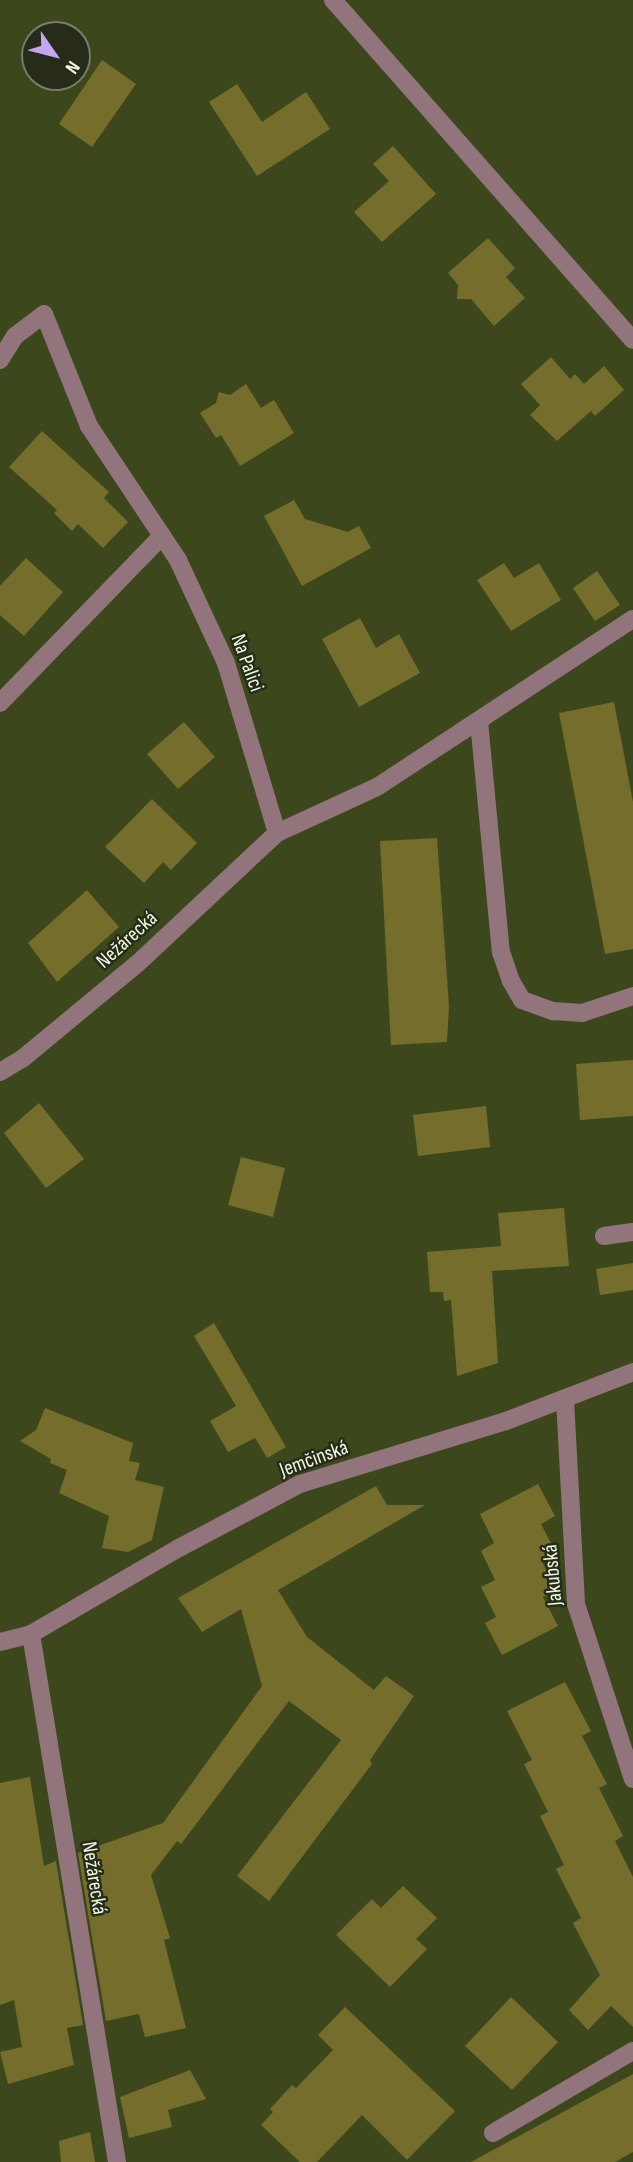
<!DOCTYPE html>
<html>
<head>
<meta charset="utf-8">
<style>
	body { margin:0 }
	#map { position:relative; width:633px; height:2162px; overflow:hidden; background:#3c481c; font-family:"Sofia Sans Condensed",sans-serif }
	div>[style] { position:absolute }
	.building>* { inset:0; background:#746d2c }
	.minor>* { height:18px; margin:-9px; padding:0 9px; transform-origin:9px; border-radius:9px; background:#92757c }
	span { translate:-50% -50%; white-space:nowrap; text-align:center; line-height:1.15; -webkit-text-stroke:5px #262c19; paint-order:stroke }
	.street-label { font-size:21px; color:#eff8df }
	.north { position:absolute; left:21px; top:21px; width:70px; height:70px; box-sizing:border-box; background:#262c19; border:2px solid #767e68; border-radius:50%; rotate:125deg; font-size:19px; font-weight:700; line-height:28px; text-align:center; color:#eff8df }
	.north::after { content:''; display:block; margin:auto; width:24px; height:32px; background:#c5a7f1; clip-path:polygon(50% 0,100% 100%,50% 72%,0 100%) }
</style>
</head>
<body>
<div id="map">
	<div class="building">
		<i style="clip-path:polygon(102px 60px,136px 84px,92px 147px,59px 124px)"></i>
		<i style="clip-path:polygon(237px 84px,262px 122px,306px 92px,330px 129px,257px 176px,209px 102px)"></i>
		<i style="clip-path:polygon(393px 146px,436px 194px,382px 242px,354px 212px,389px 181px,373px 164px)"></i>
		<i style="clip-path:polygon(488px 238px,515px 268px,506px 277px,525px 298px,494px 326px,471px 299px,457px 299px,458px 285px,448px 273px)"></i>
		<i style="clip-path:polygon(551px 357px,570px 379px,575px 374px,584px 384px,604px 366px,624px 390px,595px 416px,591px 411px,557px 441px,530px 415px,540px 405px,521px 384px)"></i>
		<i style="clip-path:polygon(246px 384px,261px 408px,274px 400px,294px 433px,240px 466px,221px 435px,216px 438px,200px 413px,216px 403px,219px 392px,230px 395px)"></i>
		<i style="clip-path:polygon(42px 431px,109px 492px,104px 498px,128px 522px,103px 548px,78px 524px,72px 531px,54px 513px,57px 510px,9px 467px)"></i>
		<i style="clip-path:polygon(294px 500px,305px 519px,348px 532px,359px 526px,371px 548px,302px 586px,264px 516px)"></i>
		<i style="clip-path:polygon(26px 558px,63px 592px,24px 636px,0 615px,0 586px)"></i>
		<i style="clip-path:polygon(504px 563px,514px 578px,539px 563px,561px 600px,511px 631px,477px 580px)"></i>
		<i style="clip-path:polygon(597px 571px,620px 605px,595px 621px,573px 588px)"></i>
		<i style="clip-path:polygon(360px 618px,376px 648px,399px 634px,420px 673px,359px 707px,322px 639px)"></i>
		<i style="clip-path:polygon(614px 702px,633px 802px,633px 949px,605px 954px,559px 713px)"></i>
		<i style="clip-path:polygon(184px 722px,215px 757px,178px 789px,147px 754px)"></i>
		<i style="clip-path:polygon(152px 799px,197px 843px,171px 870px,163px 862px,144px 883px,105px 847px)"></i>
		<i style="clip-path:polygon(437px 838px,449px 1006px,447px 1042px,391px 1045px,380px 841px)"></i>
		<i style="clip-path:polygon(87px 890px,119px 927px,57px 982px,28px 943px)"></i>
		<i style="clip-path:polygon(633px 1060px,633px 1116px,580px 1120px,576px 1064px)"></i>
		<i style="clip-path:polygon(39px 1103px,84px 1159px,46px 1188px,4px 1133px)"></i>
		<i style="clip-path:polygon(486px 1106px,490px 1147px,418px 1156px,413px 1115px)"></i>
		<i style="clip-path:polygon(241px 1157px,285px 1168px,273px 1217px,228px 1205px)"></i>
		<i style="clip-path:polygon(564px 1208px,569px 1266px,492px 1271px,498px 1363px,457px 1376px,451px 1300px,444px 1301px,443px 1292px,430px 1292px,427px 1252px,501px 1246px,498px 1213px)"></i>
		<i style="clip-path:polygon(633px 1263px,633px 1290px,600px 1295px,596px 1269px)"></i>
		<i style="clip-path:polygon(214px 1323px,286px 1447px,267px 1458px,255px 1438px,228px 1452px,210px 1421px,236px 1406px,194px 1336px)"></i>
		<i style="clip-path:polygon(45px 1408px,133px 1443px,129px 1461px,140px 1463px,135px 1480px,164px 1487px,152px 1540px,128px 1552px,102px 1548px,109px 1516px,59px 1493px,67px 1470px,50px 1463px,51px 1459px,20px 1441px,36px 1430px)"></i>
		<i style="clip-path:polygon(538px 1484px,555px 1516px,541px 1524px,556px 1553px,541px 1560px,557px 1590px,543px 1597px,558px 1626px,502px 1655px,485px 1623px,496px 1617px,481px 1587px,495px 1580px,481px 1551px,494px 1543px,480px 1514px)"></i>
		<i style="clip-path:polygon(376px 1486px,387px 1505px,425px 1505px,278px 1590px,307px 1637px,374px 1690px,386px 1676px,414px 1696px,370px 1760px,372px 1764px,269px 1901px,237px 1876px,341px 1740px,289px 1701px,181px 1844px,177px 1841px,151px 1875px,170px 1938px,164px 1940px,186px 2028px,145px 2037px,139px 2014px,106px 2021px,78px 1853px,163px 1823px,262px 1686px,241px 1609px,202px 1632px,178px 1598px)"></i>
		<i style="clip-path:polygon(565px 1682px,591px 1731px,582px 1736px,607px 1784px,599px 1788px,623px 1836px,615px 1841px,633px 1877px,633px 2027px,611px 2006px,588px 2030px,569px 2010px,600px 1975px,573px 1923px,581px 1918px,556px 1869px,564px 1865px,540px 1816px,548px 1812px,524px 1764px,532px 1760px,507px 1711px)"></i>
		<i style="clip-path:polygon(30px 1777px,44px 1866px,56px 1861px,83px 2025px,67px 2028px,74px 2065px,8px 2084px,0 2052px,22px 2047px,14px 2000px,0 2005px,0 1783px)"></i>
		<i style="clip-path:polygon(403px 1886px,437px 1918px,416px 1939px,427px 1949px,390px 1987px,336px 1935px,372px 1899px,381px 1908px)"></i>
		<i style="clip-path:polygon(511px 1997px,558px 2042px,512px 2090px,465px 2046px)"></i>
		<i style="clip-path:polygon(345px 2007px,455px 2111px,407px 2160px,362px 2115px,317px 2162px,300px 2162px,261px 2125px,273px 2112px,270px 2109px,292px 2085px,296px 2088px,333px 2050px,318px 2035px)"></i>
		<i style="clip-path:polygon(190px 2070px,206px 2099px,168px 2110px,172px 2127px,129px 2138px,120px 2097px)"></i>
		<i style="clip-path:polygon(633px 2074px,633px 2152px,615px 2162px,471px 2162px)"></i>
		<i style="clip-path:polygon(90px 2132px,95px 2162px,61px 2162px,59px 2141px)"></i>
	</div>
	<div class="minor">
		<i style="left:333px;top:0;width:453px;rotate:48.6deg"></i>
		<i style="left:0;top:360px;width:28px;rotate:-58deg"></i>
		<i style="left:15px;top:336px;width:36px;rotate:-37deg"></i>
		<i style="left:44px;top:314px;width:121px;rotate:68.1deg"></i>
		<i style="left:89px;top:426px;width:161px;rotate:56.4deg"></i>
		<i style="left:178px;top:560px;width:114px;rotate:65deg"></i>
		<i style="left:226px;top:663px;width:177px;rotate:73.3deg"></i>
		<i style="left:0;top:703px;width:233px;rotate:-45.9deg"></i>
		<i style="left:479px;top:721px;width:232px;rotate:84.6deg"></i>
		<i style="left:501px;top:952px;width:31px;rotate:71deg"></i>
		<i style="left:511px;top:981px;width:22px;rotate:60deg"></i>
		<i style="left:522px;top:1000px;width:33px;rotate:20deg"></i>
		<i style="left:553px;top:1011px;width:29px;rotate:4deg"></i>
		<i style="left:582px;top:1013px;width:54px;rotate:-18.4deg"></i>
		<i style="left:0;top:1072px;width:26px;rotate:-31deg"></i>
		<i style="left:22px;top:1059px;width:149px;rotate:-39.6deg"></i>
		<i style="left:137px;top:964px;width:192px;rotate:-43.1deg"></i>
		<i style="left:277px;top:833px;width:110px;rotate:-24.7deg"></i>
		<i style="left:377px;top:787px;width:306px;rotate:-33.3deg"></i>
		<i style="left:604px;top:1236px;width:29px;rotate:-8deg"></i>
		<i style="left:565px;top:1400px;width:204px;rotate:86.9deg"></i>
		<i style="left:576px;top:1604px;width:184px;rotate:72deg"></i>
		<i style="left:31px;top:1634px;width:535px;rotate:80.75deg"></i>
		<i style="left:0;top:1642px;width:32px;rotate:-14deg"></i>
		<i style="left:31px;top:1634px;width:171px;rotate:-30.2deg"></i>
		<i style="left:179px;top:1548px;width:137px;rotate:-27.9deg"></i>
		<i style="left:300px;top:1484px;width:215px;rotate:-17deg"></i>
		<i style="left:506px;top:1421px;width:136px;rotate:-21.1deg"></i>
		<i style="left:493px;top:2133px;width:162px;rotate:-30.4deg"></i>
	</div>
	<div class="street-label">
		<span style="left:247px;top:663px;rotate:70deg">Na Palici</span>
		<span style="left:127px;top:940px;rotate:-42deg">Nežárecká</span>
		<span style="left:314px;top:1459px;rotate:-20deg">Jemčinská</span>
		<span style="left:553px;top:1575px;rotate:-95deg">Jakubská</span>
		<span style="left:94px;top:1878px;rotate:81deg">Nežárecká</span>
	</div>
	<div class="north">N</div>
</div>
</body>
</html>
